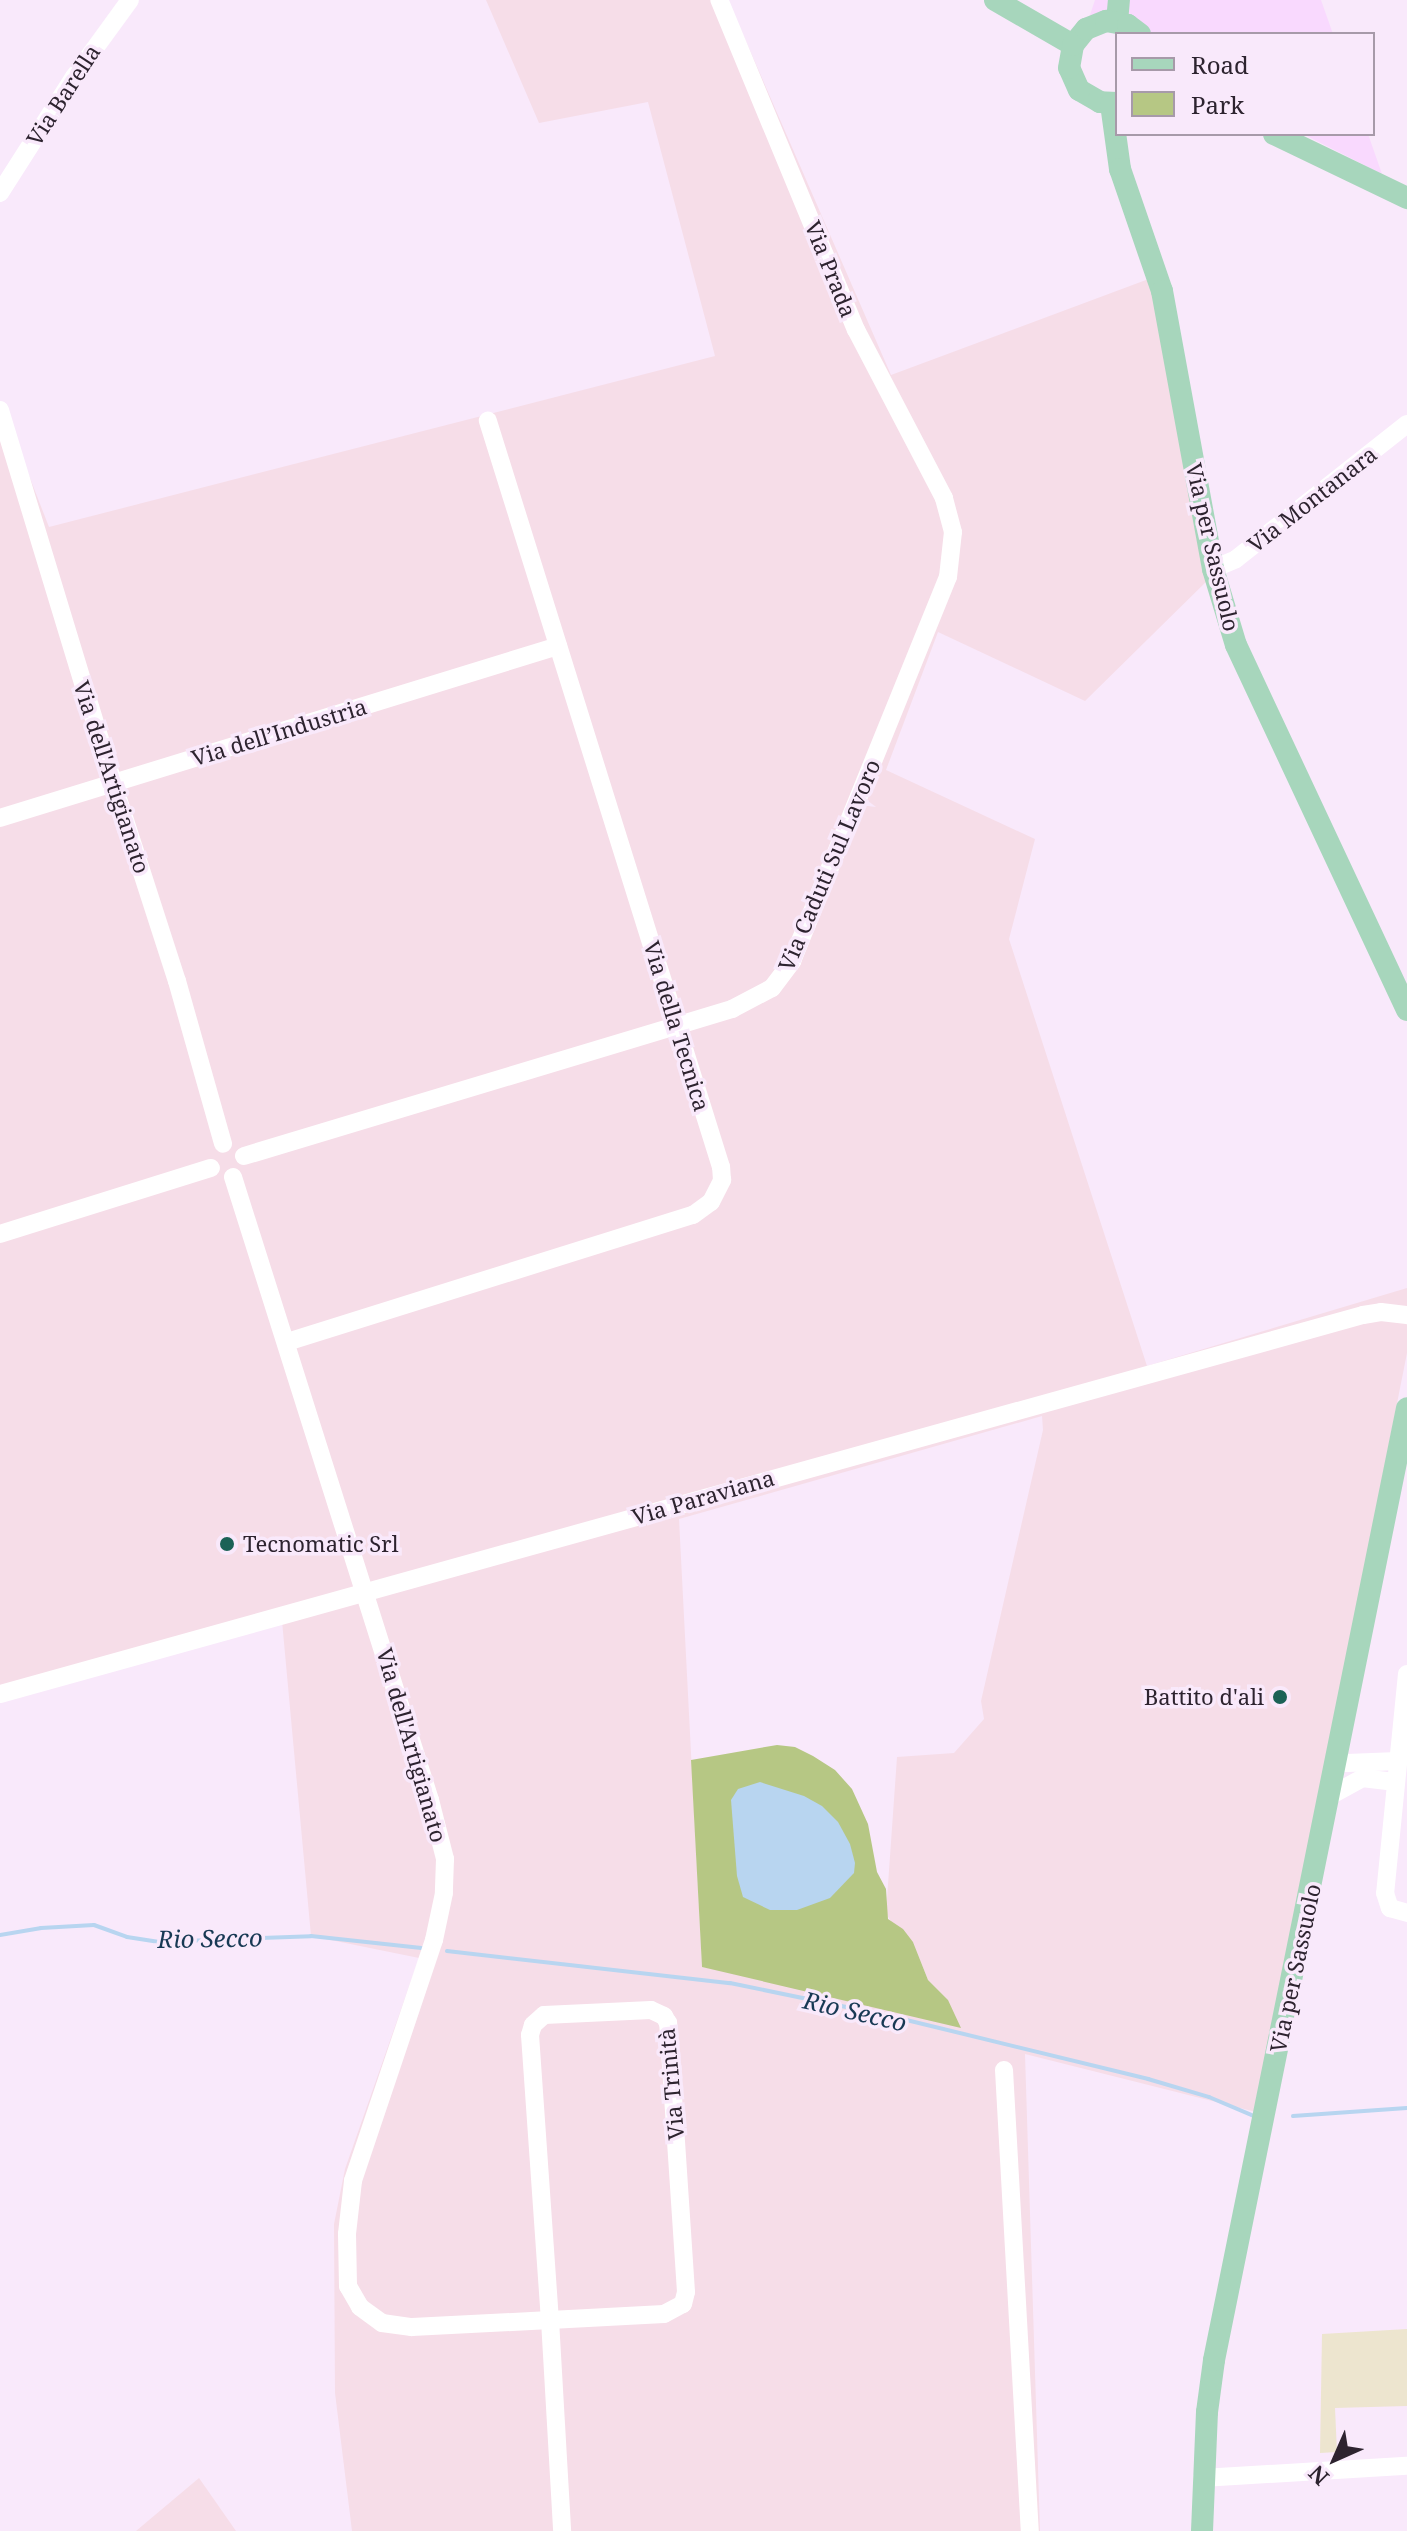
<!DOCTYPE html>
<html>
<head>
<meta charset="utf-8">
<style>
	body { margin:0 }
	#map { position:relative; width:1407px; height:2531px; overflow:hidden; background:#f9e9fb; font-family:"Noto Serif",serif }
	div>[style] { position:absolute }
	.built>* { inset:0; background:#f9d9fe }
	.industrial>* { inset:0; background:#f6dde8 }
	.education>* { inset:0; background:#ede5cf }
	.green>* { inset:0; background:#b6c784 }
	.water>* { inset:0; background:#b8d5f0 }
	.stream>* { height:4px; margin:-2px; padding:0 2px; transform-origin:2px; border-radius:2px; background:#b8d5f0 }
	.minor>* { height:18px; margin:-9px; padding:0 9px; transform-origin:9px; border-radius:9px; background:#fff }
	.major>* { height:22px; margin:-11px; padding:0 11px; transform-origin:11px; border-radius:11px; background:#a7d6bc }
	.dots>* { width:22px; height:22px; translate:-50% -50%; box-sizing:border-box; border:4px solid #f9e9fb; border-radius:50% }
	span { translate:-50% -50%; white-space:nowrap; text-align:center; line-height:1.15; -webkit-text-stroke:7px #f9e9fb; paint-order:stroke }
	.street-label { font-size:22px; color:#2d232f }
	.poi-label { font-size:22px; color:#2d232f }
	.left { translate:0 -50%; text-align:left }
	.right { translate:-100% -50%; text-align:right }
	.water-label { font-size:24px; color:#183954; font-style:italic }
	.legend { position:absolute; left:1115px; top:32px; width:260px; height:104px; box-sizing:border-box; background:#f9e9fb; border:2px solid #a79aa9; margin:0; padding:10px 14px; list-style:none; font-size:24px; color:#2d232f }
	.legend li { display:flex; align-items:center; gap:16px; height:40px }
	.legend b { width:40px; border:2px solid #a79aa9 }
	.north { position:absolute; left:1295px; top:2419px; width:80px; height:80px; -webkit-text-stroke:6px #f9e9fb; paint-order:stroke; rotate:225deg; font-size:22px; font-weight:700; line-height:32px; text-align:center; color:#2d232f }
	.north::after { content:''; display:block; margin:auto; width:28px; height:36px; background:#2d232f; clip-path:polygon(50% 0,100% 100%,50% 72%,0 100%) }
</style>
</head>
<body>
<div id="map">
	<div class="built">
		<i style="clip-path:polygon(1095px 0,1321px 0,1333px 34px,1122px 34px,1090px 15px)"></i>
		<i style="clip-path:polygon(1303px 134px,1368px 134px,1382px 174px)"></i>
	</div>
	<div class="industrial">
		<i style="clip-path:polygon(evenodd,486px 0,728px 0,891px 375px,1154px 277px,1211px 577px,1085px 701px,938px 632px,886px 770px,1035px 839px,1009px 939px,1147px 1366px,1407px 1288px,1407px 1353px,1256px 2112px,1025px 2054px,1040px 2531px,352px 2531px,335px 2393px,334px 2224px,345px 2169px,419px 1958px,311px 1936px,282px 1621px,0 1701px,0 401px,49px 527px,715px 356px,648px 102px,539px 123px,486px 0,1042px 1416px,1043px 1430px,981px 1701px,984px 1719px,954px 1753px,897px 1757px,886px 1913px,893px 1925px,913px 1942px,928px 1980px,948px 2000px,702px 1967px,679px 1519px,1042px 1416px)"></i>
		<i style="clip-path:polygon(199px 2478px,236px 2531px,136px 2531px)"></i>
	</div>
	<div class="education">
		<i style="clip-path:polygon(1407px 2329px,1407px 2406px,1335px 2408px,1337px 2452px,1320px 2453px,1322px 2334px)"></i>
	</div>
	<div class="green">
		<i style="clip-path:polygon(777px 1745px,795px 1747px,813px 1756px,835px 1770px,852px 1789px,868px 1824px,877px 1872px,886px 1889px,888px 1919px,903px 1929px,913px 1942px,928px 1980px,948px 2000px,961px 2028px,702px 1967px,691px 1760px)"></i>
	</div>
	<div class="water">
		<i style="clip-path:polygon(760px 1782px,804px 1796px,822px 1806px,838px 1822px,850px 1844px,855px 1863px,854px 1873px,830px 1898px,797px 1910px,770px 1910px,743px 1897px,737px 1876px,731px 1800px,738px 1789px)"></i>
	</div>
	<div class="stream">
		<i style="left:0;top:1935px;width:42px;rotate:-9.7deg"></i>
		<i style="left:41px;top:1928px;width:53px;rotate:-3.2deg"></i>
		<i style="left:94px;top:1925px;width:35px;rotate:20deg"></i>
		<i style="left:127px;top:1937px;width:31px;rotate:9deg"></i>
		<i style="left:158px;top:1942px;width:153px;rotate:-2.2deg"></i>
		<i style="left:311px;top:1936px;width:111px;rotate:6.2deg"></i>
		<i style="left:447px;top:1951px;width:285px;rotate:6.5deg"></i>
		<i style="left:730px;top:1983px;width:163px;rotate:11.7deg"></i>
		<i style="left:890px;top:2016px;width:266px;rotate:13.7deg"></i>
		<i style="left:1148px;top:2079px;width:64px;rotate:16.4deg"></i>
		<i style="left:1209px;top:2097px;width:49px;rotate:22.9deg"></i>
		<i style="left:1293px;top:2116px;width:114px;rotate:-4deg"></i>
	</div>
	<div class="minor">
		<i style="left:0;top:193px;width:138px;rotate:-57.5deg"></i>
		<i style="left:74px;top:77px;width:95px;rotate:-54deg"></i>
		<i style="left:0;top:410px;width:390px;rotate:73.1deg"></i>
		<i style="left:113px;top:783px;width:208px;rotate:72.1deg"></i>
		<i style="left:177px;top:981px;width:169px;rotate:74.2deg"></i>
		<i style="left:1213px;top:569px;width:25px;rotate:-23deg"></i>
		<i style="left:1236px;top:559px;width:218px;rotate:-38.3deg"></i>
		<i style="left:0;top:818px;width:584px;rotate:-17.13deg"></i>
		<i style="left:244px;top:1156px;width:510px;rotate:-16.76deg"></i>
		<i style="left:732px;top:1009px;width:45px;rotate:-27.7deg"></i>
		<i style="left:772px;top:988px;width:34px;rotate:-53deg"></i>
		<i style="left:792px;top:961px;width:414px;rotate:-67.9deg"></i>
		<i style="left:948px;top:577px;width:45px;rotate:-83.7deg"></i>
		<i style="left:953px;top:532px;width:35px;rotate:-105deg"></i>
		<i style="left:944px;top:498px;width:190px;rotate:-117.6deg"></i>
		<i style="left:856px;top:330px;width:357px;rotate:-112.5deg"></i>
		<i style="left:233px;top:1177px;width:653px;rotate:72.45deg"></i>
		<i style="left:430px;top:1800px;width:61px;rotate:75.7deg"></i>
		<i style="left:445px;top:1859px;width:34px;rotate:92deg"></i>
		<i style="left:444px;top:1893px;width:48px;rotate:102deg"></i>
		<i style="left:434px;top:1940px;width:254px;rotate:108.6deg"></i>
		<i style="left:353px;top:2181px;width:53px;rotate:96.5deg"></i>
		<i style="left:347px;top:2234px;width:52px;rotate:88.9deg"></i>
		<i style="left:348px;top:2286px;width:24px;rotate:60deg"></i>
		<i style="left:360px;top:2307px;width:27px;rotate:36deg"></i>
		<i style="left:382px;top:2323px;width:30px;rotate:8deg"></i>
		<i style="left:412px;top:2327px;width:138px;rotate:-2.9deg"></i>
		<i style="left:550px;top:2320px;width:114px;rotate:-3deg"></i>
		<i style="left:664px;top:2314px;width:21px;rotate:-28deg"></i>
		<i style="left:683px;top:2304px;width:12px;rotate:-76deg"></i>
		<i style="left:686px;top:2292px;width:270px;rotate:-93.8deg"></i>
		<i style="left:668px;top:2023px;width:8px;rotate:-120deg"></i>
		<i style="left:664px;top:2016px;width:14px;rotate:-155deg"></i>
		<i style="left:651px;top:2010px;width:107px;rotate:177.3deg"></i>
		<i style="left:544px;top:2015px;width:15px;rotate:138deg"></i>
		<i style="left:533px;top:2025px;width:10px;rotate:107deg"></i>
		<i style="left:530px;top:2035px;width:286px;rotate:86deg"></i>
		<i style="left:550px;top:2320px;width:211px;rotate:86.7deg"></i>
		<i style="left:0;top:1234px;width:221px;rotate:-17.4deg"></i>
		<i style="left:287px;top:1342px;width:425px;rotate:-17.4deg"></i>
		<i style="left:693px;top:1215px;width:22px;rotate:-36deg"></i>
		<i style="left:711px;top:1202px;width:25px;rotate:-63deg"></i>
		<i style="left:722px;top:1180px;width:13px;rotate:-94deg"></i>
		<i style="left:721px;top:1167px;width:782px;rotate:-107.35deg"></i>
		<i style="left:1407px;top:1674px;width:220px;rotate:95.7deg"></i>
		<i style="left:1385px;top:1893px;width:16px;rotate:72deg"></i>
		<i style="left:1390px;top:1908px;width:18px;rotate:16deg"></i>
		<i style="left:0;top:1694px;width:1415px;rotate:-15.54deg"></i>
		<i style="left:1363px;top:1315px;width:18px;rotate:-9deg"></i>
		<i style="left:1381px;top:1312px;width:26px;rotate:7deg"></i>
		<i style="left:1338px;top:1759px;width:10px;rotate:24deg"></i>
		<i style="left:1347px;top:1763px;width:51px;rotate:-2.2deg"></i>
		<i style="left:1330px;top:1796px;width:37px;rotate:-29deg"></i>
		<i style="left:1362px;top:1778px;width:34px;rotate:7deg"></i>
		<i style="left:1004px;top:2070px;width:462px;rotate:86.8deg"></i>
		<i style="left:1202px;top:2478px;width:205px;rotate:-3.4deg"></i>
	</div>
	<div class="major">
		<i style="left:995px;top:0;width:90px;rotate:30deg"></i>
		<i style="left:1117px;top:22px;width:22px;rotate:-85deg"></i>
		<i style="left:1117px;top:103px;width:17px;rotate:-177deg"></i>
		<i style="left:1100px;top:102px;width:24px;rotate:-150deg"></i>
		<i style="left:1079px;top:90px;width:24px;rotate:-114deg"></i>
		<i style="left:1069px;top:68px;width:23px;rotate:-80deg"></i>
		<i style="left:1073px;top:45px;width:21px;rotate:-51deg"></i>
		<i style="left:1086px;top:29px;width:22px;rotate:-22deg"></i>
		<i style="left:1106px;top:21px;width:22px;rotate:10deg"></i>
		<i style="left:1128px;top:25px;width:15px;rotate:37deg"></i>
		<i style="left:1111px;top:104px;width:66px;rotate:82.1deg"></i>
		<i style="left:1120px;top:169px;width:129px;rotate:71deg"></i>
		<i style="left:1162px;top:291px;width:283px;rotate:79.6deg"></i>
		<i style="left:1213px;top:569px;width:79px;rotate:73.2deg"></i>
		<i style="left:1236px;top:645px;width:403px;rotate:64.9deg"></i>
		<i style="left:1274px;top:134px;width:148px;rotate:25.7deg"></i>
		<i style="left:1202px;top:2531px;width:119px;rotate:-87.6deg"></i>
		<i style="left:1207px;top:2412px;width:52px;rotate:-82.3deg"></i>
		<i style="left:1214px;top:2360px;width:971px;rotate:-78.54deg"></i>
	</div>
	<div class="dots">
		<i style="left:227px;top:1544px;background:#1b6256"></i>
		<i style="left:1280px;top:1697px;background:#1b6256"></i>
	</div>
	<div class="street-label">
		<span style="left:63px;top:95px;rotate:-57deg">Via Barella</span>
		<span style="left:831px;top:269px;rotate:68deg">Via Prada</span>
		<span style="left:1312px;top:499px;rotate:-38deg">Via Montanara</span>
		<span style="left:1213px;top:547px;rotate:77deg">Via per Sassuolo</span>
		<span style="left:279px;top:732px;rotate:-17deg">Via dell’Industria</span>
		<span style="left:112px;top:777px;rotate:72deg">Via dell'Artigianato</span>
		<span style="left:829px;top:865px;rotate:-67deg">Via Caduti Sul Lavoro</span>
		<span style="left:677px;top:1026px;rotate:73deg">Via della Tecnica</span>
		<span style="left:703px;top:1497px;rotate:-16deg">Via Paraviana</span>
		<span style="left:412px;top:1745px;rotate:74deg">Via dell'Artigianato</span>
		<span style="left:1295px;top:1968px;rotate:-78deg">Via per Sassuolo</span>
		<span style="left:671px;top:2084px;rotate:-95deg">Via Trinità</span>
	</div>
	<div class="poi-label">
		<span class="left" style="left:243px;top:1544px">Tecnomatic Srl</span>
		<span class="right" style="left:1264px;top:1697px">Battito d'ali</span>
	</div>
	<div class="water-label">
		<span style="left:210px;top:1938px;rotate:-1deg">Rio Secco</span>
		<span style="left:855px;top:2011px;rotate:13deg">Rio Secco</span>
	</div>
	<ul class="legend">
	<li><b style="height:10px;background:#a7d6bc"></b>Road</li>
	<li><b style="height:22px;background:#b6c784"></b>Park</li>
	</ul>
	<div class="north">N</div>
</div>
</body>
</html>
